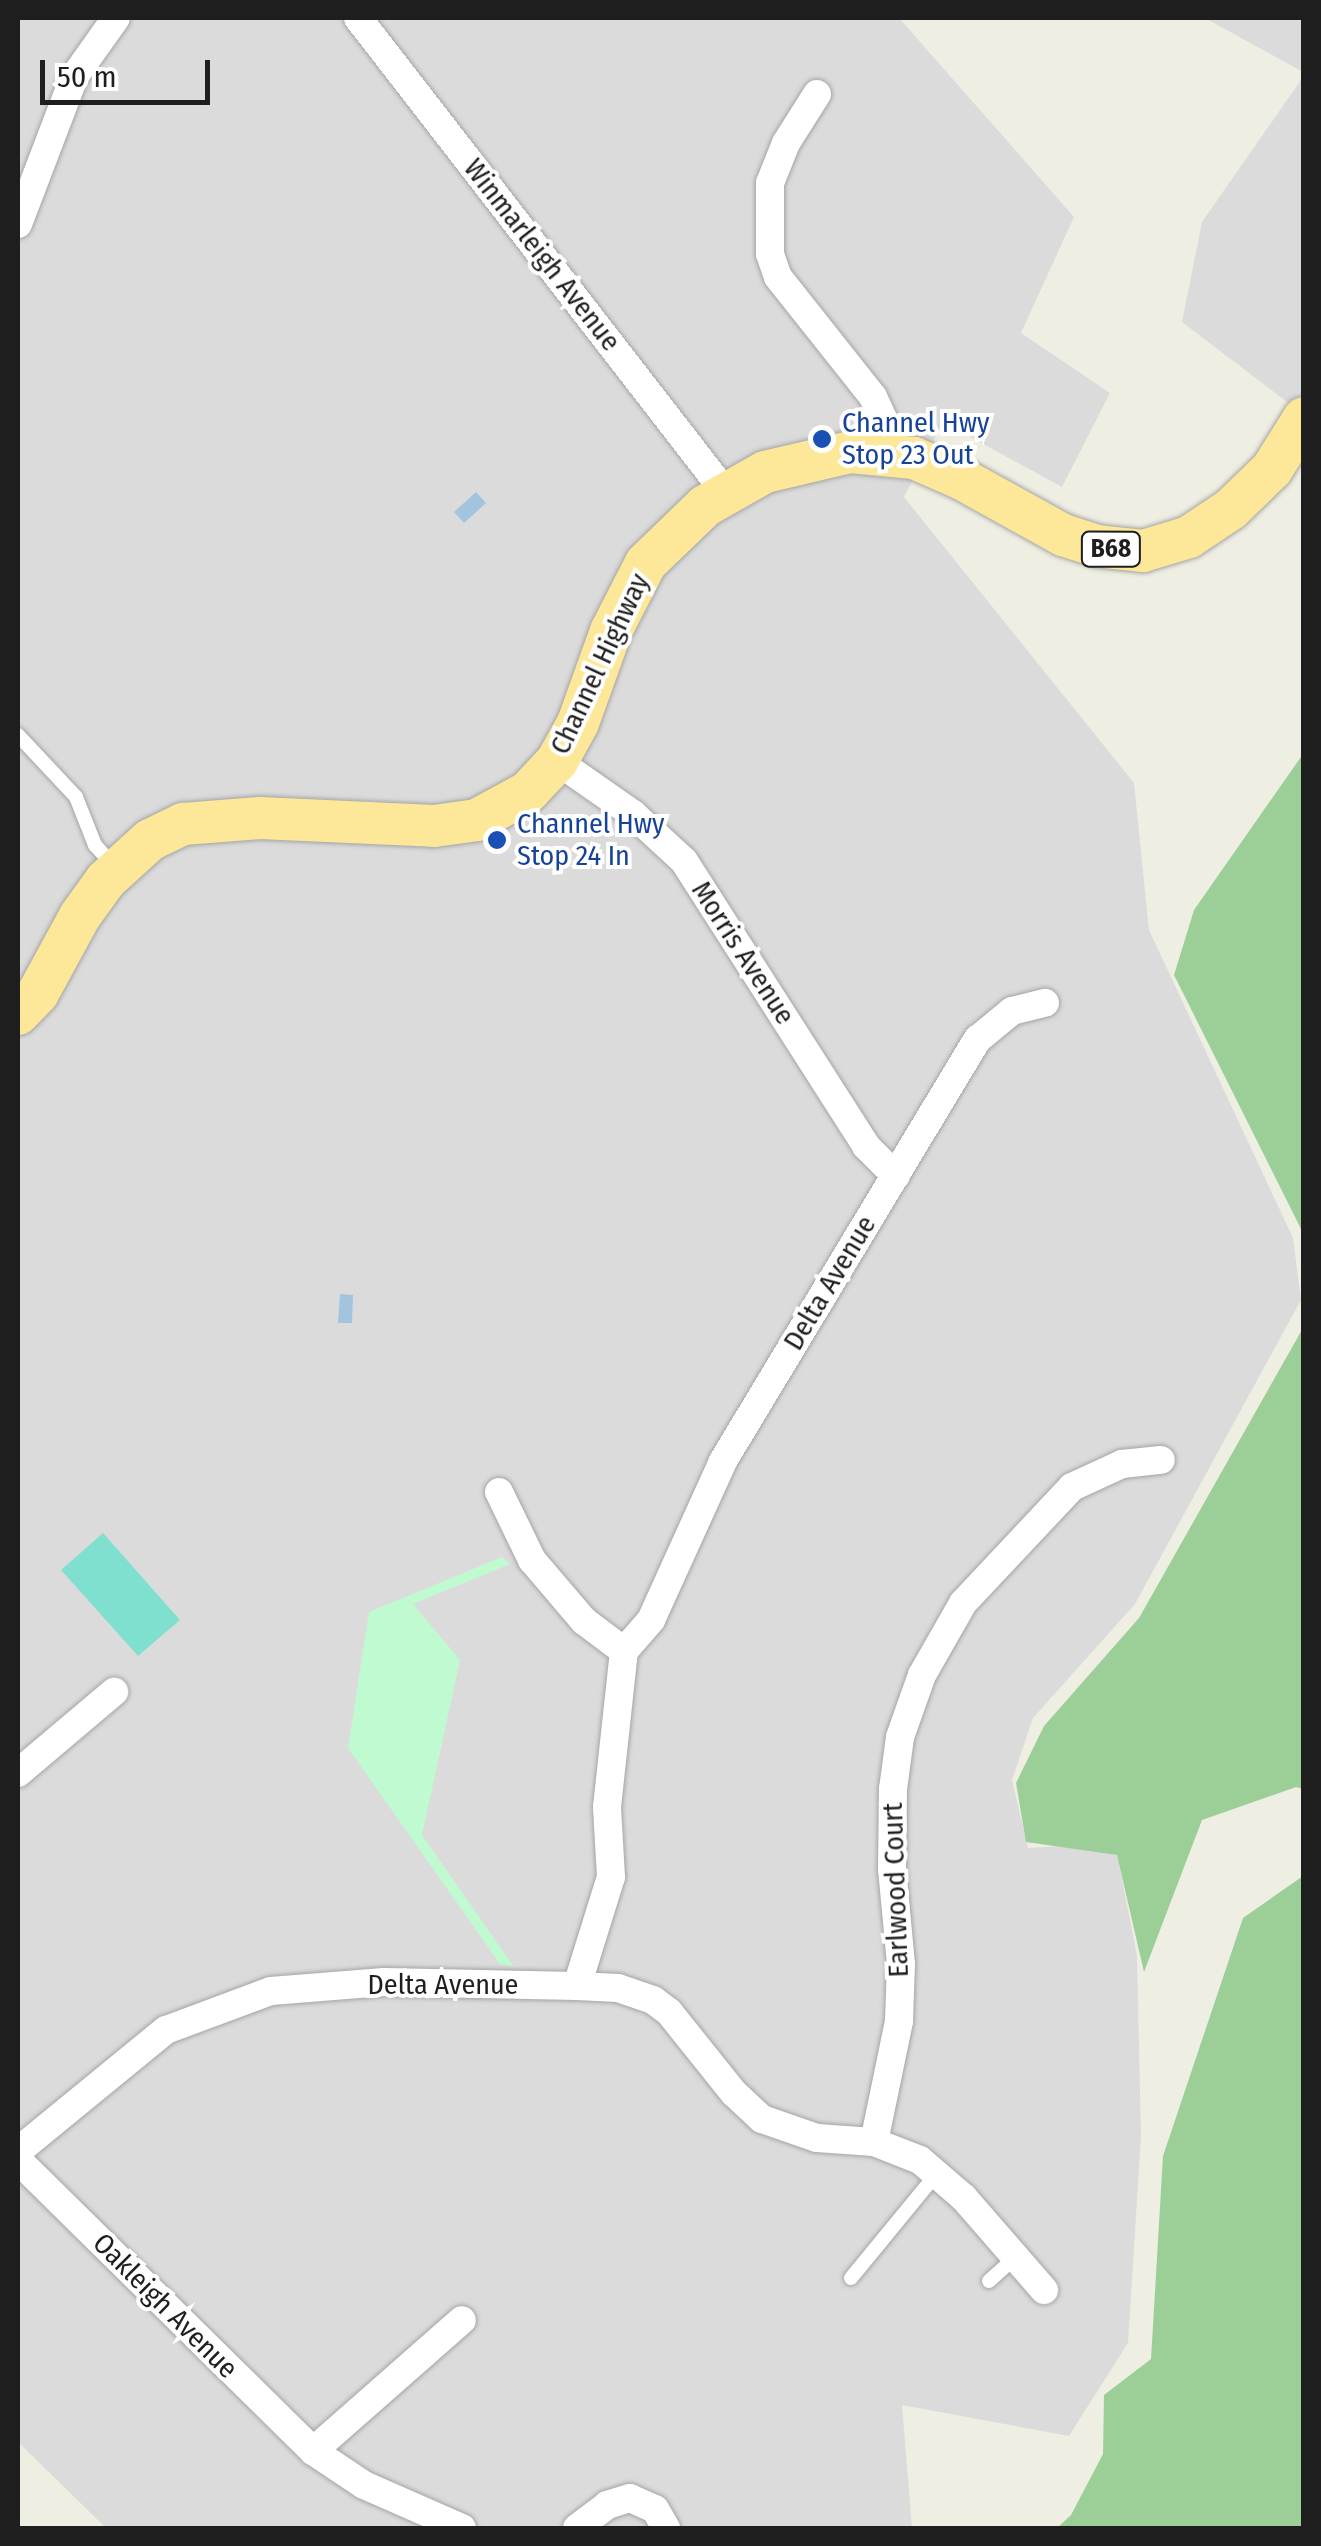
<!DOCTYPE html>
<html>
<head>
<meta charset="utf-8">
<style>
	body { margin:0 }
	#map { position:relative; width:1321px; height:2546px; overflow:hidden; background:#efeee3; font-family:"Fira Sans Condensed",sans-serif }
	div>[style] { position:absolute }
	.residential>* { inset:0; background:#dcdbdb }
	.forest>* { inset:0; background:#9ccf97 }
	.park>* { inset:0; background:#bffad0 }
	.pitch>* { inset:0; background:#80e0cf }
	.water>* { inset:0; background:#a3c4de }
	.roads { filter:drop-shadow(0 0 2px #a5a5a5) drop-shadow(0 0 2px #a5a5a5) }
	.service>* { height:14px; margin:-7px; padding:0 7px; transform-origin:7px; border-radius:7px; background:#fff }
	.minor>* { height:28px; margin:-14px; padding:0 14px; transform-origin:14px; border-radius:14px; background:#fff }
	.primary>* { height:42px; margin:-21px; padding:0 21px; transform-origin:21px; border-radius:21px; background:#fde89a }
	.dots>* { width:28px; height:28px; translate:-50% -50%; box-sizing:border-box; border:5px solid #fff; border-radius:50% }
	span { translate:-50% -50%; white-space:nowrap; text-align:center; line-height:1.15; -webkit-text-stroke:8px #fff; paint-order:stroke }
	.shield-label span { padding:2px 8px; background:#fff; border:2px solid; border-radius:8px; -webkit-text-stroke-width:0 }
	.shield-label { font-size:25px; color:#1e1e1e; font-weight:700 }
	.street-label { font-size:28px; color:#1e1e1e }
	.transit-label { font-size:28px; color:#164399 }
	.left { translate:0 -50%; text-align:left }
	.frame { position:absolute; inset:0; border:20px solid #1e1e1e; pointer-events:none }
	.scale { position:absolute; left:40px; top:60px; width:170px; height:45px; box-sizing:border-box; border:5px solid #1e1e1e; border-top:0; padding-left:12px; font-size:30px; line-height:35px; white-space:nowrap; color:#1e1e1e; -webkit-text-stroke:8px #fff; paint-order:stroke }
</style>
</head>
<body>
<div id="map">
	<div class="residential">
		<i style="clip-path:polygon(18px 18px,899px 18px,1074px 217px,1021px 333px,1110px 393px,1062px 487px,943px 422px,904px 497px,1134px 783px,1149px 930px,1293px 1238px,1301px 1300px,1135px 1604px,1033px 1718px,1012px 1780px,1028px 1848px,1115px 1843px,1137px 1956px,1141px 2136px,1128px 2343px,1069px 2436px,902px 2405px,912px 2528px,106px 2528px,18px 2442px)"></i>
		<i style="clip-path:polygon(1205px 18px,1303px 18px,1303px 72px)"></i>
		<i style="clip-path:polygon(1303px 77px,1303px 414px,1182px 322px,1202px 222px)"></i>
	</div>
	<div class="forest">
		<i style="clip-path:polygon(1303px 754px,1303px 1233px,1174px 975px,1194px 910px)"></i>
		<i style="clip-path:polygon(1303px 1328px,1303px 1789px,1296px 1787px,1202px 1820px,1144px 1972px,1117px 1855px,1026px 1842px,1016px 1783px,1044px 1726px,1139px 1618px)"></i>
		<i style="clip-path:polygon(1303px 1876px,1303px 2528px,1057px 2528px,1071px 2515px,1103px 2454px,1104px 2395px,1151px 2359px,1163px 2156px,1243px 1918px)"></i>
	</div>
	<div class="park">
		<i style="clip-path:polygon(502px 1557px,510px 1564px,413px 1604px,460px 1660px,422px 1835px,514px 1967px,500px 1964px,348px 1748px,369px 1612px)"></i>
	</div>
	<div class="pitch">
		<i style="clip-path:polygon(103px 1533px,180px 1620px,138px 1656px,61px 1570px)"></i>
	</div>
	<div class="water">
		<i style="clip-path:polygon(476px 492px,486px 503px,464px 523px,454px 512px)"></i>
		<i style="clip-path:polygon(340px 1294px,353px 1295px,352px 1323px,338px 1323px)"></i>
	</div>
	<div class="roads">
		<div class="service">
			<i style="left:18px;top:735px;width:85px;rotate:46.9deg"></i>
			<i style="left:76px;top:797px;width:52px;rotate:68.4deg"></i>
			<i style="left:95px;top:845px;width:27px;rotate:48deg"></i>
			<i style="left:851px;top:2278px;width:137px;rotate:-50.6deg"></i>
			<i style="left:989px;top:2281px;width:36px;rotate:-42deg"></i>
		</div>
		<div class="minor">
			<i style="left:358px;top:18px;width:599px;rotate:52.25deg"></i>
			<i style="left:817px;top:94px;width:58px;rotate:122.3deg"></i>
			<i style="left:786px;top:143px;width:43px;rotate:111.8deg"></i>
			<i style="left:770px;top:183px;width:71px;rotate:90deg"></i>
			<i style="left:770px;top:254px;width:24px;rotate:71deg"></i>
			<i style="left:778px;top:277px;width:153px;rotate:51.6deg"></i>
			<i style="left:873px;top:397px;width:40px;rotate:65deg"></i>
			<i style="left:890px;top:433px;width:22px;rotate:106deg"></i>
			<i style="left:18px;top:224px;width:157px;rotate:-69.1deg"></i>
			<i style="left:74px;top:77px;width:72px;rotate:-54.6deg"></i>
			<i style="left:557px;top:761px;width:93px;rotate:34.9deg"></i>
			<i style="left:633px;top:814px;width:69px;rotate:42.7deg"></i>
			<i style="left:684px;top:861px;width:338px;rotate:57.4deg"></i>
			<i style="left:866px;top:1146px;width:42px;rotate:45deg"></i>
			<i style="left:499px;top:1492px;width:76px;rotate:64.1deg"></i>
			<i style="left:532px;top:1560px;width:80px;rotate:49.6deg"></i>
			<i style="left:584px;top:1621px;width:50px;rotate:36.9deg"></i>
			<i style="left:18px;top:1773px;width:126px;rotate:-40.2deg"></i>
			<i style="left:577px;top:1986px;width:41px;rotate:2.8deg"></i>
			<i style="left:618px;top:1988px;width:37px;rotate:19deg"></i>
			<i style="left:653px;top:2000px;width:20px;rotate:37deg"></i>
			<i style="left:669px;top:2012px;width:104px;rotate:51.3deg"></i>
			<i style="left:734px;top:2093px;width:38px;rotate:43deg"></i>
			<i style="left:762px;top:2119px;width:58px;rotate:19.1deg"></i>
			<i style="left:817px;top:2138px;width:57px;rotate:4deg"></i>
			<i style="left:874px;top:2142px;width:49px;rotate:21.4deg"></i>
			<i style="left:920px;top:2160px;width:58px;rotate:40.8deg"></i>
			<i style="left:964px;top:2198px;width:122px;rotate:49deg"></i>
			<i style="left:874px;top:2142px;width:124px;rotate:-78.3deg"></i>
			<i style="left:899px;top:2021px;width:57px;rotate:-88deg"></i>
			<i style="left:901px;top:1964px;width:95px;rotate:-95.4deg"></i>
			<i style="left:892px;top:1869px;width:80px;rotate:-89.3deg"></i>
			<i style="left:893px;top:1789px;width:52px;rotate:-82.3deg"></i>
			<i style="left:900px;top:1737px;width:66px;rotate:-70.5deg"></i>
			<i style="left:922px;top:1675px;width:83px;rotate:-60.3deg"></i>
			<i style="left:963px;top:1603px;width:159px;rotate:-46.8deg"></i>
			<i style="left:1072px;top:1487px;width:55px;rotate:-24.7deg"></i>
			<i style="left:1122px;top:1464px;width:39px;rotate:-6deg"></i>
			<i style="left:18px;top:2151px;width:191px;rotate:-39.3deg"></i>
			<i style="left:166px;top:2030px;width:112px;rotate:-20.4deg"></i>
			<i style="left:271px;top:1991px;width:113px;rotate:-4.6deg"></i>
			<i style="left:384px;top:1982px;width:193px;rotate:1.2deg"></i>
			<i style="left:577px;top:1986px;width:114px;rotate:-72.7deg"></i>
			<i style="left:611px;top:1877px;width:70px;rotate:-93.3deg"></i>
			<i style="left:607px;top:1807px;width:157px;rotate:-83.8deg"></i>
			<i style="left:624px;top:1651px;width:41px;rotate:-48.9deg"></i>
			<i style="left:651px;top:1620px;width:175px;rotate:-65.6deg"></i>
			<i style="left:723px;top:1461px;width:493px;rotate:-58.9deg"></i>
			<i style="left:978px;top:1039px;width:44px;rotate:-39.5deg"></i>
			<i style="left:1012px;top:1011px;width:34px;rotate:-14deg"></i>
			<i style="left:18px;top:2160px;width:414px;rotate:44.6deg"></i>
			<i style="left:313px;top:2451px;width:61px;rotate:33.7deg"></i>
			<i style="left:364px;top:2485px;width:107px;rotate:23.7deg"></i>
			<i style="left:313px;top:2451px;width:198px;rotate:-41.3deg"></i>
			<i style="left:577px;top:2528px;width:38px;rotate:-37deg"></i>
			<i style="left:607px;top:2505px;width:24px;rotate:-17deg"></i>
			<i style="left:630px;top:2498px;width:27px;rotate:24deg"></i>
			<i style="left:655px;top:2509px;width:22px;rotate:60deg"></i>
		</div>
		<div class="primary">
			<i style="left:18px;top:1014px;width:29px;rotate:-46deg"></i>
			<i style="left:38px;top:993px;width:88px;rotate:-61.4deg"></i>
			<i style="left:80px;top:916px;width:44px;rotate:-54.2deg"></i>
			<i style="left:106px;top:880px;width:59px;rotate:-42.3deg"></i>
			<i style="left:150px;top:840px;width:37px;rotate:-26deg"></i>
			<i style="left:183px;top:824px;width:77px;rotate:-4.5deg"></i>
			<i style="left:260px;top:818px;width:174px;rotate:2.6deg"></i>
			<i style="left:434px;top:826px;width:43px;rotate:-7.9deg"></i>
			<i style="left:477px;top:820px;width:58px;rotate:-28.8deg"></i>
			<i style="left:528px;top:792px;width:42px;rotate:-46.9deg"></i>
			<i style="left:557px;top:761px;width:43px;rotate:-61.1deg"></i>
			<i style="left:578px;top:723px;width:98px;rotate:-70.3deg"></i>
			<i style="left:611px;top:631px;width:76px;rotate:-62.8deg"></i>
			<i style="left:646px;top:563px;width:82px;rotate:-44deg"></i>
			<i style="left:705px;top:506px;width:69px;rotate:-29.5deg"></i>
			<i style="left:765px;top:472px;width:87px;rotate:-13.2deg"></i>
			<i style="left:850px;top:452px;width:64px;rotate:5.4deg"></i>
			<i style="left:914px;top:458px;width:50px;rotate:23.5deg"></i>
			<i style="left:960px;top:478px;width:118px;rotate:29deg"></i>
			<i style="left:1063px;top:535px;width:35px;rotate:18deg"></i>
			<i style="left:1096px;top:546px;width:47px;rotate:6.1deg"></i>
			<i style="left:1143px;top:551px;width:48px;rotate:-16.9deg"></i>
			<i style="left:1189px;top:537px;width:50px;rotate:-33.7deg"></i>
			<i style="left:1231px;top:509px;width:57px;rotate:-44.3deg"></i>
			<i style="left:1272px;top:469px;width:60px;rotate:-57.9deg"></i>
		</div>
	</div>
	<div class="dots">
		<i style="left:822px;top:439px;background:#1a4fb4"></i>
		<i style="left:497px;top:840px;background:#1a4fb4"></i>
	</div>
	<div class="shield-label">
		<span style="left:1111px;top:549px">B68</span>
	</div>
	<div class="street-label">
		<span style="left:542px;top:255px;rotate:52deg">Winmarleigh Avenue</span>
		<span style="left:600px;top:664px;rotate:-65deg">Channel Highway</span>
		<span style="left:743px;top:953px;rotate:57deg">Morris Avenue</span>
		<span style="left:830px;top:1283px;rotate:-59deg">Delta Avenue</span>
		<span style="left:896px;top:1890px;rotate:-92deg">Earlwood Court</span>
		<span style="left:443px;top:1985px">Delta Avenue</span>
		<span style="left:165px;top:2306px;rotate:45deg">Oakleigh Avenue</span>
	</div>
	<div class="transit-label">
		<span class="left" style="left:842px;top:439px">Channel Hwy<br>Stop 23 Out</span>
		<span class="left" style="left:517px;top:840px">Channel Hwy<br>Stop 24 In</span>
	</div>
	<div class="frame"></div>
	<div class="scale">50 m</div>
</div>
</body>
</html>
